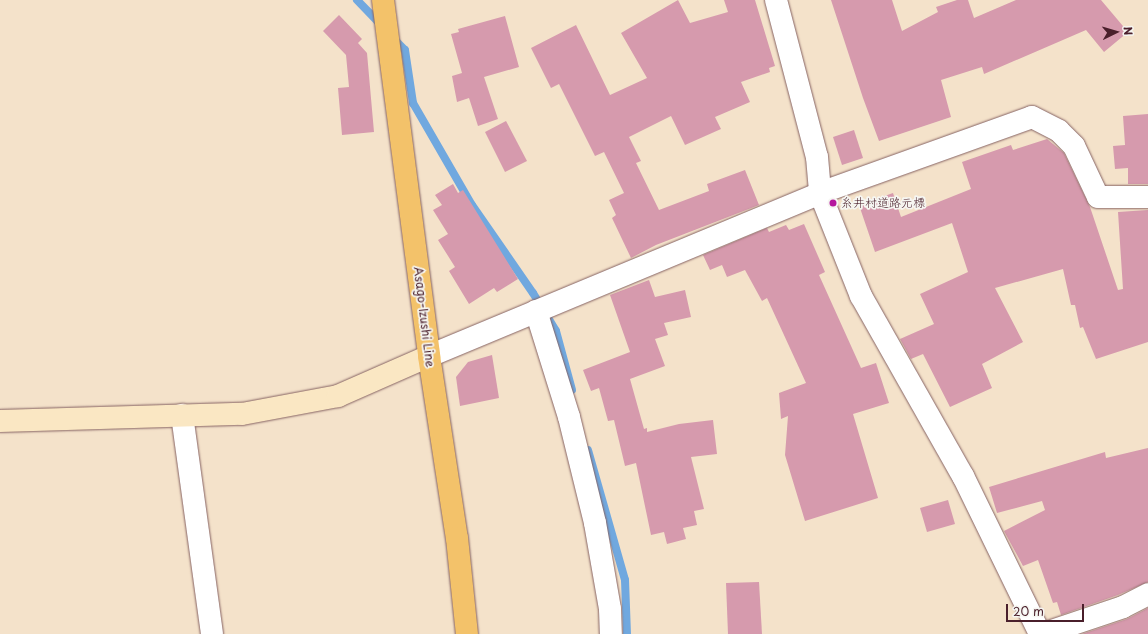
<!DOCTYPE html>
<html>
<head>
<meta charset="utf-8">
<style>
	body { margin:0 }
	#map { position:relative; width:1148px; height:634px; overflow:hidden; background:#f4e2ca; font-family:"Playpen Sans","Klee One",sans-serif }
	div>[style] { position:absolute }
	.stream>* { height:8px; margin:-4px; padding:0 4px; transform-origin:4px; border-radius:4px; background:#70a8df }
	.building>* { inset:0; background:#d69aad }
	.roads { filter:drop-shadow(0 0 1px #866363) drop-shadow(0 0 1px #866363) }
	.street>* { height:22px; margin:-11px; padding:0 11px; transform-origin:11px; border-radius:11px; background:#fff }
	.secondary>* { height:22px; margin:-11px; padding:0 11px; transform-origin:11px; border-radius:11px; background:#fae7c3 }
	.primary>* { height:22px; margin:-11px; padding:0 11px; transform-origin:11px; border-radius:11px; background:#f3c26a }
	.dots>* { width:11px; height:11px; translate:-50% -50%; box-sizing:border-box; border:2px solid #f6f6f2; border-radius:50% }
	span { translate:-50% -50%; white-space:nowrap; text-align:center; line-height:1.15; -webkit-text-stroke:3.5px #f6f6f2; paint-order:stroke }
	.poi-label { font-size:12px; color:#4a1f2b }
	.left { translate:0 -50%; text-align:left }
	.street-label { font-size:12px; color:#4a1f2b }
	.north { position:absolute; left:1096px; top:12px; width:40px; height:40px; -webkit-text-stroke:3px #f6f6f2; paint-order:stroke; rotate:85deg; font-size:11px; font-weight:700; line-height:16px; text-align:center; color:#4a1f2b }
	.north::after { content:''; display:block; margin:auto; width:14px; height:18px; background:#4a1f2b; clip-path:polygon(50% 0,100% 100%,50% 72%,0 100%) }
	.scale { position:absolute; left:1006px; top:604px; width:78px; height:18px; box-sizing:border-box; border:2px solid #4a1f2b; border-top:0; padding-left:5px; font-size:12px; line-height:14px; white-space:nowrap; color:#4a1f2b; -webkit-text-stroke:3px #f6f6f2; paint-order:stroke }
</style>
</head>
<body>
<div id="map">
	<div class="stream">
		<i style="left:357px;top:0;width:36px;rotate:46deg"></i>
		<i style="left:392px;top:37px;width:18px;rotate:45deg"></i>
		<i style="left:405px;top:50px;width:54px;rotate:81.4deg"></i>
		<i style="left:413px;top:103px;width:118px;rotate:60deg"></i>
		<i style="left:472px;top:205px;width:107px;rotate:55.3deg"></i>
		<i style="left:533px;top:293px;width:44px;rotate:58.8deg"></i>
		<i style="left:556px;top:331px;width:61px;rotate:74.8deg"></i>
		<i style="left:588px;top:450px;width:135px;rotate:74.1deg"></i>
		<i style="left:625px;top:580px;width:54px;rotate:87.9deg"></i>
	</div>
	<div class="building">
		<i style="clip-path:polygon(678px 0,690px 23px,728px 12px,724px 0,755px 0,775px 66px,769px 68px,770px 72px,741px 82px,750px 102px,715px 117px,721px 129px,685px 145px,671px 116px,629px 137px,641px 161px,636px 163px,659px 210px,709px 191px,707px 184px,745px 170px,759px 205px,656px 245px,631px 258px,612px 218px,616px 215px,609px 200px,624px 193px,604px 152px,595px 156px,559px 84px,551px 88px,531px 48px,576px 25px,610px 95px,647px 78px,621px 33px)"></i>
		<i style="clip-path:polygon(831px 0,892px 0,902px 31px,938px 12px,936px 7px,957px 0,968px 0,974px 18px,1016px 0,1101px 0,1128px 32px,1104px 52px,1086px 30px,984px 74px,982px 67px,941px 80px,951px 117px,879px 141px,863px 98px)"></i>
		<i style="clip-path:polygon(339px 15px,362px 39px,358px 43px,367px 53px,374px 132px,342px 135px,338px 88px,349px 87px,346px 55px,323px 31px)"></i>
		<i style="clip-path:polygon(505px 16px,519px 67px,484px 77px,498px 119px,478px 126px,469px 98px,457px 102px,452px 76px,462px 73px,451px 34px,459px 32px,458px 29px)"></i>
		<i style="clip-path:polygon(1148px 114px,1148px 184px,1128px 184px,1128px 168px,1115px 169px,1113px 146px,1125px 145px,1123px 116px)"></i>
		<i style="clip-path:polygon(506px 121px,527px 161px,505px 172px,485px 132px)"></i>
		<i style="clip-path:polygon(854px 130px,863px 158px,842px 165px,833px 137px)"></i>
		<i style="clip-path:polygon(1047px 139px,1064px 153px,1090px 207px,1118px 290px,1123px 289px,1118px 212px,1148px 210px,1148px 342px,1096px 359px,1083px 327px,1080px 328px,1075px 305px,1071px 305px,1063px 269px,995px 288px,1023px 342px,982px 364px,992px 388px,950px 407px,923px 354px,911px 359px,900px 339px,934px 324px,920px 294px,968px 272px,952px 223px,875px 252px,859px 205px,893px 193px,901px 217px,971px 189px,962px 162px,1011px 145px,1013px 150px)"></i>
		<i style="clip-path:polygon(453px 184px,458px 193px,463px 190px,518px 279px,497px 292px,494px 288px,469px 304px,449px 271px,455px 267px,438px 240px,448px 234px,433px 210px,442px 205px,435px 195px)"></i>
		<i style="clip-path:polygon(804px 224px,825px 272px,819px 275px,861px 368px,876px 363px,889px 403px,853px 414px,878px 498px,805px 521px,785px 455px,788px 416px,781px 419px,779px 393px,806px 383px,767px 298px,762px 301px,745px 270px,727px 277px,722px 265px,710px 270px,703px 255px,767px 228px,769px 232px,786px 225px,789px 230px)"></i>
		<i style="clip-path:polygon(649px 280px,655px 297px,685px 290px,691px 317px,664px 323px,668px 335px,655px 339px,665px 366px,630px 379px,644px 429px,647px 428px,647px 432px,679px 424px,713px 420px,717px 454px,691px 457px,704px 509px,694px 511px,697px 525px,683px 528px,686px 539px,667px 544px,664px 532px,651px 535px,636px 463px,625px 466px,614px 420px,608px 421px,599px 388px,591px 391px,583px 370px,630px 352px,610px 295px)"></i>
		<i style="clip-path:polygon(492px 355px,499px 398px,460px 406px,456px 377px,468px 362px)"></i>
		<i style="clip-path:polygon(1148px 448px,1148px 582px,1118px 595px,1061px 615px,1057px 602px,1053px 603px,1038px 560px,1023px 566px,1004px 531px,1045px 510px,1042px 501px,997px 513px,989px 487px,1105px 452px,1106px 458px)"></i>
		<i style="clip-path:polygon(948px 500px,955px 524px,927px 532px,920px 508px)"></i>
		<i style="clip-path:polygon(759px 582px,762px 634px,728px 634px,726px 583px)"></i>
		<i style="clip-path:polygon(1148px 608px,1148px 634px,1082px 634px,1127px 619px)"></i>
	</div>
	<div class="roads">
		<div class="street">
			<i style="left:776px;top:0;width:162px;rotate:75.4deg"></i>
			<i style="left:817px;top:157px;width:36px;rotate:85deg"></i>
			<i style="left:820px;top:193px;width:111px;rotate:68.3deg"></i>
			<i style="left:861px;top:296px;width:207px;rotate:60.5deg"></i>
			<i style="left:963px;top:476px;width:176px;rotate:64deg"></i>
			<i style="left:536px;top:311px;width:111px;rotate:72.7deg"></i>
			<i style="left:569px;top:417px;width:109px;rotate:76.2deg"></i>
			<i style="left:595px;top:523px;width:87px;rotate:80.1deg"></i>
			<i style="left:610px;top:609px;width:25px;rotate:88deg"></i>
			<i style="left:429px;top:356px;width:424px;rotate:-22.6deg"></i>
			<i style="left:820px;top:193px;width:225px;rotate:-19.7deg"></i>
			<i style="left:1032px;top:117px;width:30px;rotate:27deg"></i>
			<i style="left:1059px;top:131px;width:21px;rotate:45deg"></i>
			<i style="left:1074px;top:146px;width:56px;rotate:64.8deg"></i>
			<i style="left:1098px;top:197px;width:50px"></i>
			<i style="left:182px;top:415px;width:221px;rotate:82.2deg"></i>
			<i style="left:1043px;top:634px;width:84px;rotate:-18.6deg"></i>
			<i style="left:1123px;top:607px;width:28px;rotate:-27deg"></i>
		</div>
		<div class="secondary">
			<i style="left:0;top:421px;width:242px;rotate:-1.7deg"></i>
			<i style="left:242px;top:414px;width:98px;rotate:-10.6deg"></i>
			<i style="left:338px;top:396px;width:99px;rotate:-23.7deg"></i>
		</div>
		<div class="primary">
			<i style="left:383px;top:0;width:359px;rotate:82.6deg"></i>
			<i style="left:429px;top:356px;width:184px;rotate:81.3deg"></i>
			<i style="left:457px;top:538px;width:97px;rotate:84.1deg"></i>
		</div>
	</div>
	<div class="dots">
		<i style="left:833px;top:203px;background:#b5179e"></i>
	</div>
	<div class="poi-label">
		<span class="left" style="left:841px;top:203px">糸井村道路元標</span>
	</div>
	<div class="street-label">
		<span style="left:424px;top:317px;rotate:83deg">Asago-Izushi Line</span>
	</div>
	<div class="north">N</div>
	<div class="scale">20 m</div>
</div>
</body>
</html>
